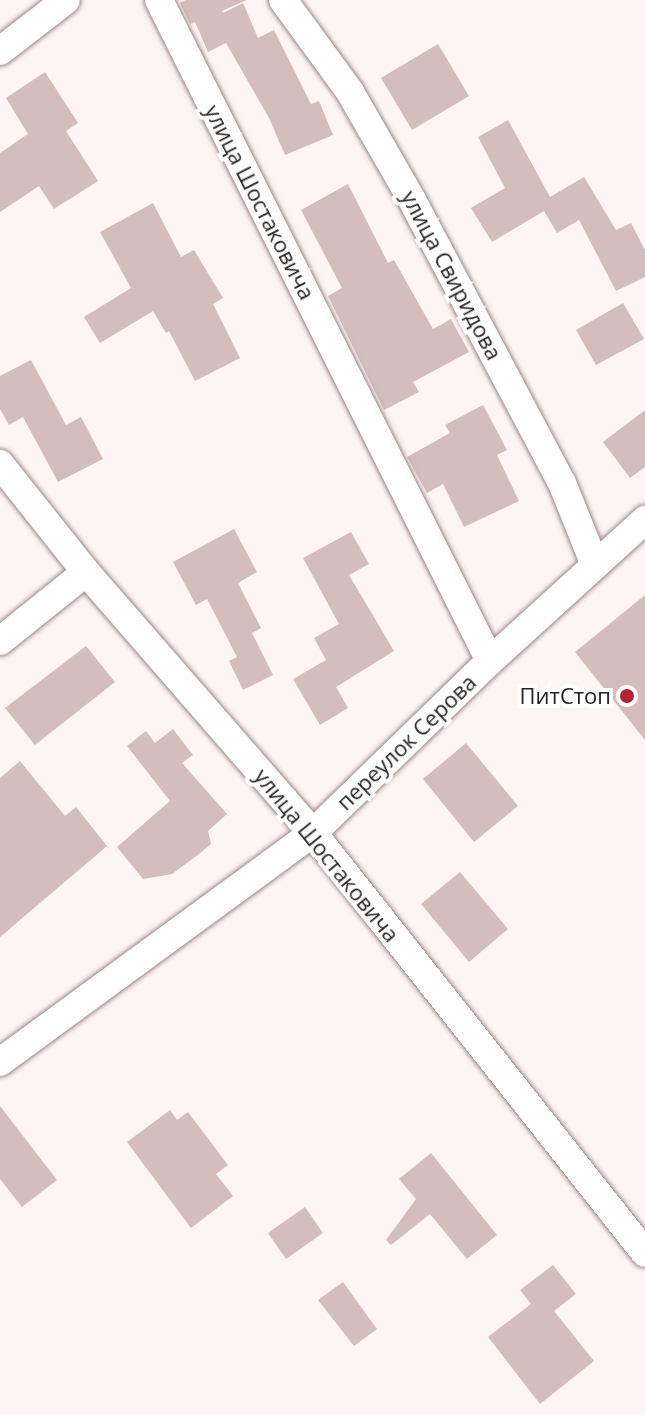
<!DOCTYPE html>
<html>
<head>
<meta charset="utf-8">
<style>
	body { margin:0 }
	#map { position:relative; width:645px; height:1415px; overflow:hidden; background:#fdf4f4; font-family:"Open Sans",sans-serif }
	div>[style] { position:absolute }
	.building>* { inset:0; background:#d3bdbd }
	.roads { filter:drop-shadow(0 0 2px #9c8787) drop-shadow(0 0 2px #9c8787) }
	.minor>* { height:28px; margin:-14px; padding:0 14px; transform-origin:14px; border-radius:14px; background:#fff }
	.dots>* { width:22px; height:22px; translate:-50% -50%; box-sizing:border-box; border:4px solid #fff; border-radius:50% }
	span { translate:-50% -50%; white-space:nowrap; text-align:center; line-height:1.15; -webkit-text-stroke:8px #fff; paint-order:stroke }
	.street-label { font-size:22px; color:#292121 }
	.poi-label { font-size:22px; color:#292121 }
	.right { translate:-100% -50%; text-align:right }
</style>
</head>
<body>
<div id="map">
	<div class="building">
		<i style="clip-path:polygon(186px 0,247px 0,222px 11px,223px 13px,243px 3px,258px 38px,274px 30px,311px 104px,319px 101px,333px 135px,285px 155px,269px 118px,226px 43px,208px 52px,195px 22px,190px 24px,180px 3px)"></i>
		<i style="clip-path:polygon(438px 44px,469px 96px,412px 130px,381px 78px)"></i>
		<i style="clip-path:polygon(45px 72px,78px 123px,66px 131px,98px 181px,54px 209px,39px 186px,0 212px,0 153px,28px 134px,6px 98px)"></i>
		<i style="clip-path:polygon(508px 120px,550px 197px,584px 177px,616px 230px,631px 223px,645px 250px,645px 277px,616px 291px,579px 220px,557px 233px,544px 211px,492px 242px,471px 208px,505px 188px,478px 137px)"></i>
		<i style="clip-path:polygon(348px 184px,388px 263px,394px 260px,433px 329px,451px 319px,469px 352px,413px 382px,419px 392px,384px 410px,328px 296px,342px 288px,301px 210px)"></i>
		<i style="clip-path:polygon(153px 203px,181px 257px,194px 250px,223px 298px,213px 304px,240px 358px,195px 381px,169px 331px,166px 333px,153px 311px,100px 343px,84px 317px,131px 288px,100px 232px)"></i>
		<i style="clip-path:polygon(623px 303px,644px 339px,596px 365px,576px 330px)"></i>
		<i style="clip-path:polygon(31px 360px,66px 425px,81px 417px,103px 459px,58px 482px,23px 417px,9px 425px,0 409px,0 376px)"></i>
		<i style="clip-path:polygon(483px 405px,507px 450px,497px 455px,519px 501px,464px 527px,443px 484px,427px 493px,407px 457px,450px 433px,445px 425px)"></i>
		<i style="clip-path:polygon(645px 410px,645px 467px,630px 478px,603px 442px)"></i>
		<i style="clip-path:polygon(234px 529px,257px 572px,238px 583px,261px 628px,252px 633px,273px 675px,243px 690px,229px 661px,237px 657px,207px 599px,196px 605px,173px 562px)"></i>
		<i style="clip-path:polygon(351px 532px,369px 564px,349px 575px,394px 651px,336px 687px,348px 708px,320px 725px,293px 679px,326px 660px,314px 638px,339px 624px,303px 558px)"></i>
		<i style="clip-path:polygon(645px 595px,645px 740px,575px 652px)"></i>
		<i style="clip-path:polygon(86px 646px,115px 682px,35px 745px,5px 708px)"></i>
		<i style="clip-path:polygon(173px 729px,193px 755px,182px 763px,227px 814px,208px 831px,211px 844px,199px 854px,172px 874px,143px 879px,117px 847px,170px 801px,127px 746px,146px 731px,155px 743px)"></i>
		<i style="clip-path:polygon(466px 743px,518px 806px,474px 842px,423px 779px)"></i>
		<i style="clip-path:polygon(20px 761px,65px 816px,76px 807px,107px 846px,0 937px,0 778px)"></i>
		<i style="clip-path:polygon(460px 872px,508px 929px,469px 962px,421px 904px)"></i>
		<i style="clip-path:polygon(0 1106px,57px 1180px,22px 1207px,0 1179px)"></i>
		<i style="clip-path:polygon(170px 1110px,177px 1120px,188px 1112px,228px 1165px,216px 1174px,233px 1196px,191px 1228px,127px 1142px)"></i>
		<i style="clip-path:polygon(431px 1153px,497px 1235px,467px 1259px,430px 1214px,391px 1245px,386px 1240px,416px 1199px,399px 1179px)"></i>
		<i style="clip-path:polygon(305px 1207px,323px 1233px,286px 1259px,268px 1233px)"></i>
		<i style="clip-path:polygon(553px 1265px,576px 1294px,554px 1311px,594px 1361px,540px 1404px,488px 1337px,531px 1304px,520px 1290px)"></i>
		<i style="clip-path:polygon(343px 1282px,377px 1329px,354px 1346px,318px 1300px)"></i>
	</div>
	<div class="roads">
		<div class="minor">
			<i style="left:159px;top:0;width:739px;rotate:63.4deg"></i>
			<i style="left:283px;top:0;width:114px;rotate:53.9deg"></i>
			<i style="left:350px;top:92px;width:125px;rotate:60.1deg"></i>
			<i style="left:412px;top:200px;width:320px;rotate:62.1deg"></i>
			<i style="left:562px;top:483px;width:88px;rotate:68.1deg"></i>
			<i style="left:0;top:51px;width:83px;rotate:-37.7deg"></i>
			<i style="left:0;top:464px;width:138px;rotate:51.5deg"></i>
			<i style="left:86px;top:572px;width:346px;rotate:49deg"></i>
			<i style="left:313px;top:833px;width:535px;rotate:51.67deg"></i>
			<i style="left:0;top:641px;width:110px;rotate:-38.7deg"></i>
			<i style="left:0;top:1062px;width:388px;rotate:-36.2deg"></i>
			<i style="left:313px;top:833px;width:247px;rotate:-44.2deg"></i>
			<i style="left:490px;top:661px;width:210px;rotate:-42.3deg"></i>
		</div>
	</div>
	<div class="dots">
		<i style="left:627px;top:696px;background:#b42138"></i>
	</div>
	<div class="street-label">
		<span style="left:260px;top:202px;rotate:63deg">улица Шостаковича</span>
		<span style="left:452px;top:275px;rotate:62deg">улица Свиридова</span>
		<span style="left:406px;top:742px;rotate:-44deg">переулок Серова</span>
		<span style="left:327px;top:855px;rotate:51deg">улица Шостаковича</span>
	</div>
	<div class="poi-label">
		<span class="right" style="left:611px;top:696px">ПитСтоп</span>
	</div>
</div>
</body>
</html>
